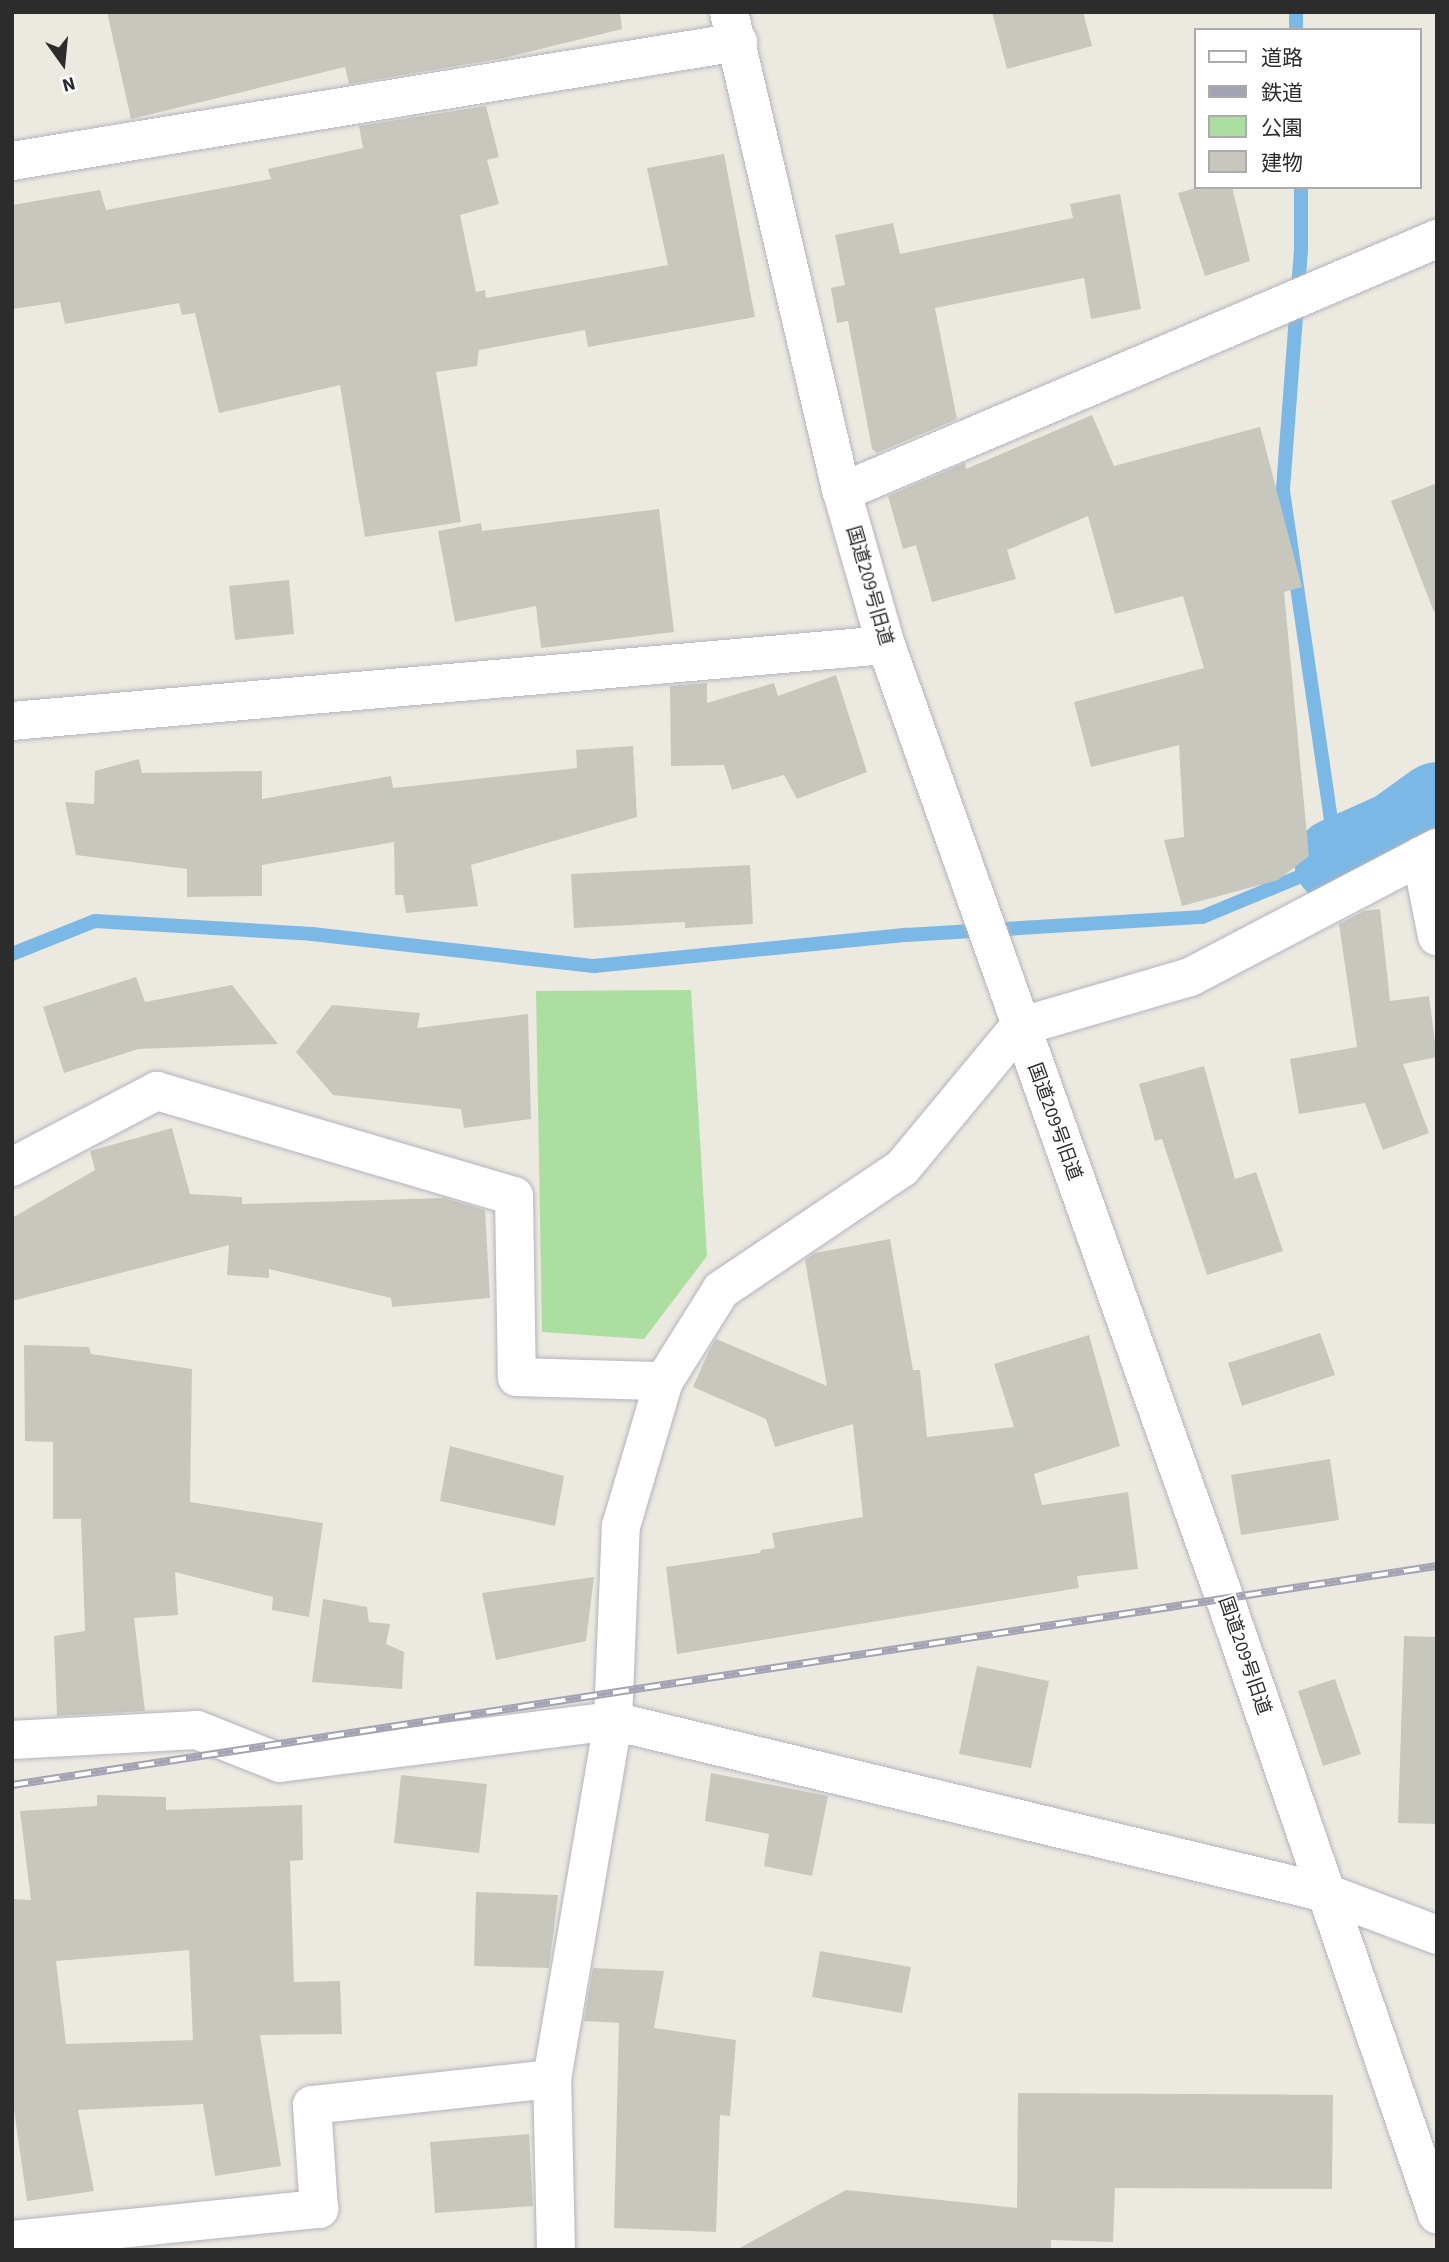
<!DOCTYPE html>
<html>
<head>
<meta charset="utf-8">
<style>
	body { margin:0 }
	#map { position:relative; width:1449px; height:2262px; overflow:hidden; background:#ece9e0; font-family:"Source Sans 3","Noto Sans JP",sans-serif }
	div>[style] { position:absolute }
	.green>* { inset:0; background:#acdea1 }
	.stream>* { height:14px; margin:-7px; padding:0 7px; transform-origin:7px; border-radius:7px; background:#7cb8e5 }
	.river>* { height:86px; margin:-43px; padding:0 43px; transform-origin:43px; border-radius:43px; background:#7cb8e5 }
	.building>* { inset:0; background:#c8c7be }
	.roads { filter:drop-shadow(0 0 2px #b3b3be) drop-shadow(0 0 2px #b3b3be) }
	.street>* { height:38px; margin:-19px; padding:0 19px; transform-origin:19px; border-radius:19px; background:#fff }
	.secondary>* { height:38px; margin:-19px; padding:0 19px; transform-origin:19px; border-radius:19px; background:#fff }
	.rail>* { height:8px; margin-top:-4px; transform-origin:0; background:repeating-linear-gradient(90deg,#fff 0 16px,#a3a3b4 0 32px); box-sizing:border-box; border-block:2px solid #a3a3b4 }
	span { translate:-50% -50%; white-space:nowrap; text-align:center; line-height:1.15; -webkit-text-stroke:5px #fff; paint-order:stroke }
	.street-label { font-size:19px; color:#2c2c2c }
	.frame { position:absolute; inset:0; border:14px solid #2c2c2c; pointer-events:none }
	.legend { position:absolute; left:1194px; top:28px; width:228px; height:161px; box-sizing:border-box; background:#fff; border:2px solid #ababab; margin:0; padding:9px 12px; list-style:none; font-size:21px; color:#2c2c2c }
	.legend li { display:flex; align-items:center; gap:14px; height:35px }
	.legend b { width:35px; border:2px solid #ababab }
	.north { position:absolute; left:28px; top:28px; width:70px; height:70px; -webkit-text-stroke:5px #fff; paint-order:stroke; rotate:165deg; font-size:19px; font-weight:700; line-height:28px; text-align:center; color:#2c2c2c }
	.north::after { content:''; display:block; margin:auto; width:24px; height:32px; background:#2c2c2c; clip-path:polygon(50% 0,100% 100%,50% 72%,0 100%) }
</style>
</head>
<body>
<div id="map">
	<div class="green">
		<i style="clip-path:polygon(691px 990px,707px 1256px,644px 1339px,542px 1332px,536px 991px)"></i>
	</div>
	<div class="stream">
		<i style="left:1296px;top:12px;width:18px;rotate:90deg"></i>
		<i style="left:12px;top:954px;width:89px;rotate:-21.7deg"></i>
		<i style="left:95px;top:921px;width:217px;rotate:3.4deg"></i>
		<i style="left:312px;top:934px;width:284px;rotate:6.5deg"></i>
		<i style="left:594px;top:966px;width:314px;rotate:-5.7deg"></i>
		<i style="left:906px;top:935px;width:297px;rotate:-3.5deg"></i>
		<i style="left:1202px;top:917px;width:146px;rotate:-22.5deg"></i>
		<i style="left:1337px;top:861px;width:376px;rotate:-98.3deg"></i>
		<i style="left:1283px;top:489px;width:238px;rotate:-85.7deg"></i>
		<i style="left:1301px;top:252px;width:65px;rotate:-90deg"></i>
	</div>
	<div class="river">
		<i style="left:1337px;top:861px;width:66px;rotate:-24.2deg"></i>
		<i style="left:1397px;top:834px;width:49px;rotate:-35.9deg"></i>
	</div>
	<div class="building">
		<i style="clip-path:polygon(107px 12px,620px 12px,622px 29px,504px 58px,349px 84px,345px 67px,131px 119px)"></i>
		<i style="clip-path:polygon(992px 12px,1083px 12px,1092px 46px,1007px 69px)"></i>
		<i style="clip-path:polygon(486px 106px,499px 157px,487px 160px,499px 204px,460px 215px,476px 292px,485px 290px,486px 298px,668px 265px,647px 168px,724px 154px,755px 317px,588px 347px,585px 330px,479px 350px,477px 366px,436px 372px,461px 522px,365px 537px,340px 385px,219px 413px,195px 313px,182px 315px,179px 303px,65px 324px,60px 302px,12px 309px,12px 205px,100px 190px,106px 210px,271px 179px,268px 169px,363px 148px,359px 126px)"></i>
		<i style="clip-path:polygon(1199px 187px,1232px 187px,1250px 261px,1205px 276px,1178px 193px)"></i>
		<i style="clip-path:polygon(1120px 194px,1141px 309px,1091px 319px,1084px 278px,935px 308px,957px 419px,877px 453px,872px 449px,848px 321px,837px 323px,831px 288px,845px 285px,835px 235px,893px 223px,900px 254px,1073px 218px,1070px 204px)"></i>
		<i style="clip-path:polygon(1092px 415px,1114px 466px,1260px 427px,1302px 587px,1284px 592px,1309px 856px,1278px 880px,1182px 906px,1164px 840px,1184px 837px,1179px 745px,1091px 767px,1074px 702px,1204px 668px,1183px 596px,1115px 614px,1088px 516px,1007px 550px,1016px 579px,932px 602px,916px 545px,903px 549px,888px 496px,965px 463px,966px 469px)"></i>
		<i style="clip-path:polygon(1437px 483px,1437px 611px,1434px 612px,1391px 501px)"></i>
		<i style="clip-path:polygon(659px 509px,674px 632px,541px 648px,536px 606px,455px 622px,438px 531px,481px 523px,482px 531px)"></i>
		<i style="clip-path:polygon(289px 580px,294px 634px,235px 640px,229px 586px)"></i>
		<i style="clip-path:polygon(836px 675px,867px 772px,797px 799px,784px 775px,732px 790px,724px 765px,671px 766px,670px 686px,707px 683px,707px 703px,774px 683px,778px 696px)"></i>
		<i style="clip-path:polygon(633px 746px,637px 817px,471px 865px,478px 906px,406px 913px,403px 895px,395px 895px,394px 842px,262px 865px,262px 896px,187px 897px,187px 869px,76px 855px,65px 802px,94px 804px,95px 771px,139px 759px,142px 773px,262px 771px,262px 799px,391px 776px,393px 788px,577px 768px,576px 750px)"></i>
		<i style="clip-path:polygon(750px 865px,753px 924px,685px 928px,685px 922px,574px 928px,571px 874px)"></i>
		<i style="clip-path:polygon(1380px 909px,1390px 1001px,1429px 996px,1437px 1057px,1403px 1064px,1429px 1133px,1383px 1150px,1365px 1103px,1299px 1114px,1290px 1059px,1357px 1047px,1339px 924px,1364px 911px)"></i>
		<i style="clip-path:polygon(136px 977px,145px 1002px,232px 985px,278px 1044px,138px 1049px,64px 1073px,43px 1007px)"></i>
		<i style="clip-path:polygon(332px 1005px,420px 1013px,417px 1028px,528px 1014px,531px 1119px,464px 1128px,461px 1109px,333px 1095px,296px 1052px)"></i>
		<i style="clip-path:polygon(1204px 1066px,1235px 1179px,1256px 1172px,1283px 1251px,1207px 1275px,1162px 1139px,1155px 1141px,1139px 1084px)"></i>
		<i style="clip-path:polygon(172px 1128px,190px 1194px,242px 1197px,242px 1204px,444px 1198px,485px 1210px,490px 1298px,392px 1307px,391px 1298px,269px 1269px,269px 1278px,227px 1275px,229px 1245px,12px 1301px,12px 1218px,95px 1170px,90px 1151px)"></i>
		<i style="clip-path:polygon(890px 1239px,913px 1370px,920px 1370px,927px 1437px,1014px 1427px,994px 1364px,1089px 1335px,1120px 1446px,1034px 1474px,1042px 1505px,1128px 1492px,1138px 1569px,1077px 1576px,1079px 1588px,677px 1654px,666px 1567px,760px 1553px,761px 1550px,775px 1548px,772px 1533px,863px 1517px,853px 1424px,775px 1447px,766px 1419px,693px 1387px,709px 1351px,716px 1339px,827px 1386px,805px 1260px,815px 1253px)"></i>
		<i style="clip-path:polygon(1320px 1333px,1335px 1375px,1242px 1406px,1228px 1363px)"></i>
		<i style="clip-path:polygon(24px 1345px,89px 1347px,91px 1354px,192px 1369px,190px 1502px,323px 1523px,309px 1617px,272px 1610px,273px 1597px,175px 1572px,178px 1615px,134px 1618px,145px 1711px,57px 1716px,54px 1636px,85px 1631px,81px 1519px,53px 1519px,53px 1442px,25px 1441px)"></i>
		<i style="clip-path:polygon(450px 1446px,564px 1476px,555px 1526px,440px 1501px)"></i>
		<i style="clip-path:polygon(1330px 1459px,1339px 1520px,1241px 1535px,1231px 1475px)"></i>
		<i style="clip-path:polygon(594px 1577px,586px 1641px,496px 1660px,482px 1593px)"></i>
		<i style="clip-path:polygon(323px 1599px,367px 1607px,369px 1622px,390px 1624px,386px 1644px,404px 1652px,402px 1689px,312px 1682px)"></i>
		<i style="clip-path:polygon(1404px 1636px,1437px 1637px,1437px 1824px,1398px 1823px)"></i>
		<i style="clip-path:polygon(977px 1666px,1049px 1681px,1031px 1768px,959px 1754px)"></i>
		<i style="clip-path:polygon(1335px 1679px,1361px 1754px,1323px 1766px,1298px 1691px)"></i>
		<i style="clip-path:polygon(711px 1773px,828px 1796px,812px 1876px,764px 1866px,769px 1834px,705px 1821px)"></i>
		<i style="clip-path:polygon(401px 1775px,487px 1784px,479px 1853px,394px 1843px)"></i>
		<i style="clip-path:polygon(evenodd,97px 1795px,166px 1797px,166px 1810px,302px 1805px,303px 1860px,290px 1861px,294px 1982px,340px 1981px,342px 2034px,260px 2035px,281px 2166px,215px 2176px,203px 2104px,78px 2110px,94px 2191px,27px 2201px,12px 2096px,12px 1899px,31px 1900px,20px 1811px,97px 1806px,97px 1795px,189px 1950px,193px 2040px,66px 2044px,56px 1961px,189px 1950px)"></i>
		<i style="clip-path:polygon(476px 1892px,558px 1895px,549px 1968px,474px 1966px)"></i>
		<i style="clip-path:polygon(820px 1951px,911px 1967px,902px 2013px,812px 1997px)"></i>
		<i style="clip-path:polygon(593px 1968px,664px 1971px,654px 2028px,736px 2040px,730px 2116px,720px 2115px,716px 2232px,614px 2228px,619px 2023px,584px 2021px)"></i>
		<i style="clip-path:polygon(1018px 2093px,1333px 2095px,1332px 2189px,1115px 2188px,1113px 2242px,1051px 2240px,1051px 2250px,736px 2250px,846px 2190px,1017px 2208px)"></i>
		<i style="clip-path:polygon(529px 2134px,533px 2206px,435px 2213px,430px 2142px)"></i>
	</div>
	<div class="roads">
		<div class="street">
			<i style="left:12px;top:161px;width:736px;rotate:-9.31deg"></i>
			<i style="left:842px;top:492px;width:647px;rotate:-23.04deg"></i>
			<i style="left:12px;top:721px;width:877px;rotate:-4.97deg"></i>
			<i style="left:1421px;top:856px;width:82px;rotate:78.7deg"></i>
			<i style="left:12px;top:1167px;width:164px;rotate:-27.7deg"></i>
			<i style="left:157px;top:1091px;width:372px;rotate:16.4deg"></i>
			<i style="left:514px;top:1196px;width:181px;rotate:89.1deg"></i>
			<i style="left:517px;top:1377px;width:147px;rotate:1.6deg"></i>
			<i style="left:12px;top:1740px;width:185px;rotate:-3.1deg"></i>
			<i style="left:197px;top:1730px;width:89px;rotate:21.7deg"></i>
			<i style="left:280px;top:1763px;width:336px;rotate:-7.2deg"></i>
			<i style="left:613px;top:1721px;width:733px;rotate:13.56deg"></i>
			<i style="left:1326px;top:1893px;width:119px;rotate:20.7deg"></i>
			<i style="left:12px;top:2240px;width:309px;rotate:-5.8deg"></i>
			<i style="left:319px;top:2209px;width:104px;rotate:-93.9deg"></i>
			<i style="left:312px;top:2105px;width:241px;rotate:-6.2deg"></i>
			<i style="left:556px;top:2250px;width:171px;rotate:-91.3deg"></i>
			<i style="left:552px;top:2079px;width:363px;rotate:-80.3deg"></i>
			<i style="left:613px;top:1721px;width:195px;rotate:-87.7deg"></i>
			<i style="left:621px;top:1526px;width:151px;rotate:-73.5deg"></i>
			<i style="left:664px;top:1381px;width:107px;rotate:-57.9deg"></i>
			<i style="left:721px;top:1290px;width:218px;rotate:-34deg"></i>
			<i style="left:902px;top:1168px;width:183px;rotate:-50.3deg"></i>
			<i style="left:1019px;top:1027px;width:178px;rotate:-16.3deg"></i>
			<i style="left:1190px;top:977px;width:279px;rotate:-27.6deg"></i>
		</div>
		<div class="secondary">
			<i style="left:729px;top:12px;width:493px;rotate:76.8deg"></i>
			<i style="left:842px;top:492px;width:159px;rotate:74deg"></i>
			<i style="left:886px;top:645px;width:1012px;rotate:70.44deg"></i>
			<i style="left:1225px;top:1599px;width:651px;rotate:70.98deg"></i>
		</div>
	</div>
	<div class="rail">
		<i style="left:12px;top:1785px;width:1442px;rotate:-8.74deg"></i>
	</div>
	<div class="street-label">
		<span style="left:869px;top:586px;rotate:74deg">国道209号旧道</span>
		<span style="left:1054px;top:1122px;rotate:70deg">国道209号旧道</span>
		<span style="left:1244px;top:1656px;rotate:71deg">国道209号旧道</span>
	</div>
	<div class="frame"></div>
	<ul class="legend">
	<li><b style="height:9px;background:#fff"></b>道路</li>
	<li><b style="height:9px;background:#a3a3b4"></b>鉄道</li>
	<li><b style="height:19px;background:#acdea1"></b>公園</li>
	<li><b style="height:19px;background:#c8c7be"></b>建物</li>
	</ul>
	<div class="north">N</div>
</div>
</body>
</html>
